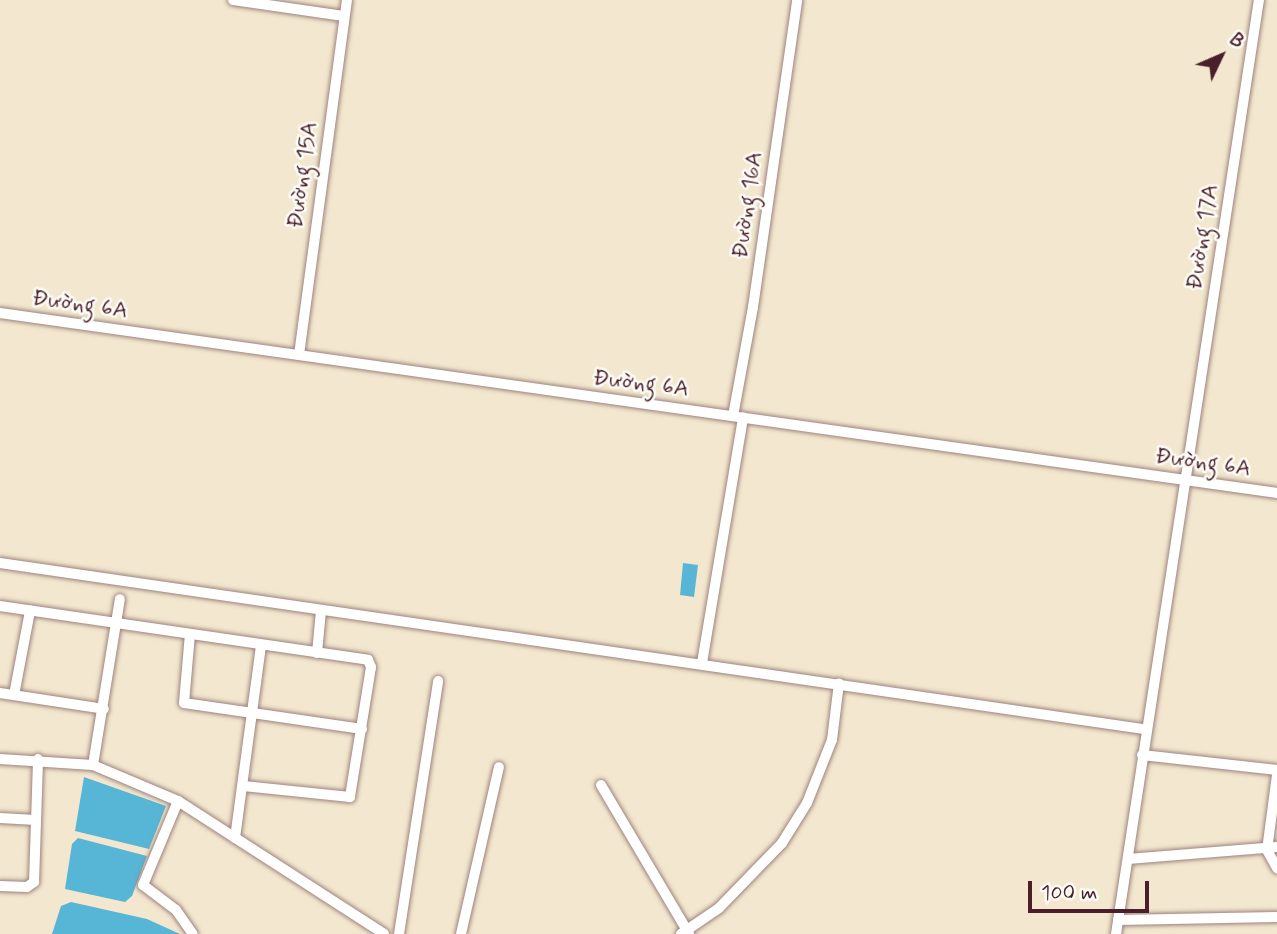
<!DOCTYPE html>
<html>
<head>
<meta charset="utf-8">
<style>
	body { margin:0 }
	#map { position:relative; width:1277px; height:934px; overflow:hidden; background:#f3e7cf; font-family:Mynerve,sans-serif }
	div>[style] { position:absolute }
	.water>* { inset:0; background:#57b6d5 }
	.roads { filter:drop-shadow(0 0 2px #9e837d) drop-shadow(0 0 2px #9e837d) }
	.street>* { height:10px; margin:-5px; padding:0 5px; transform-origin:5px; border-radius:5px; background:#fff }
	span { translate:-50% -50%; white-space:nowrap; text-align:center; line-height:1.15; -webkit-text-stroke:5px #fdfcf7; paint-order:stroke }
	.street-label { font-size:23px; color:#4a1f2b }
	.north { position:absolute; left:1186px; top:21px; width:70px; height:70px; -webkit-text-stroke:5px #fdfcf7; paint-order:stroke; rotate:46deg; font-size:19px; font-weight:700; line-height:28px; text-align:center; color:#4a1f2b }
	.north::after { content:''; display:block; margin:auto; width:24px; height:32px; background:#4a1f2b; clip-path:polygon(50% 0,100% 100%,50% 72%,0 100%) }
	.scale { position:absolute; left:1028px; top:881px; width:121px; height:32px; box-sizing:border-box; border:4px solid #4a1f2b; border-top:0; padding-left:9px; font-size:21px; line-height:24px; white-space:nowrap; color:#4a1f2b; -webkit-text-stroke:5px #fdfcf7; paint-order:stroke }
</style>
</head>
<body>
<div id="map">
	<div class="water">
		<i style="clip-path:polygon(683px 563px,698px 565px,694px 597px,680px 595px)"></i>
		<i style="clip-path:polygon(84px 777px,166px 806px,149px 849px,75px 831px)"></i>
		<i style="clip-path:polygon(78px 838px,147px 856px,132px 896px,125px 902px,65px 889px,72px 844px)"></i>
		<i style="clip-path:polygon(71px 902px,147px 919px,180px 934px,52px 934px,61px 906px)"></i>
	</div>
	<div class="roads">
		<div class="street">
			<i style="left:233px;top:0;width:112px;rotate:8.2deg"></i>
			<i style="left:0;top:313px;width:1290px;rotate:8.02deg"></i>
			<i style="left:299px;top:355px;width:358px;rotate:-82.3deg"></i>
			<i style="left:733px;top:416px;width:111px;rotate:-79.6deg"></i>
			<i style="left:753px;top:307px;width:310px;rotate:-81.8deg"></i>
			<i style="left:0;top:563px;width:1156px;rotate:8.26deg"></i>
			<i style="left:0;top:606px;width:372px;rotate:8.3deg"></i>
			<i style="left:368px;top:660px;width:8px;rotate:67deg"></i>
			<i style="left:371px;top:667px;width:132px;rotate:99.2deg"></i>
			<i style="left:350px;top:797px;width:107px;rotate:-174.1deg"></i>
			<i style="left:190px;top:634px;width:69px;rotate:95deg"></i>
			<i style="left:184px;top:703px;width:180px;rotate:8.3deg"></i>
			<i style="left:317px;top:653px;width:42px;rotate:-84.6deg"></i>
			<i style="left:702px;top:663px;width:249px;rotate:-80.5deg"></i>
			<i style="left:0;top:693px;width:105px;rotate:8.7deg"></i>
			<i style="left:14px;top:695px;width:86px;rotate:-79.2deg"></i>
			<i style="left:1142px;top:755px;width:136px;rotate:6.3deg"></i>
			<i style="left:0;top:759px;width:93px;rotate:3.7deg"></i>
			<i style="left:93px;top:765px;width:92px;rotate:23deg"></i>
			<i style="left:178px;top:801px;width:245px;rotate:32.8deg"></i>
			<i style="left:93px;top:765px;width:168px;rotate:-80.8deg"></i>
			<i style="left:1277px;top:775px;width:76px;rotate:97.6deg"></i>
			<i style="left:1267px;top:850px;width:21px;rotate:61deg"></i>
			<i style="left:601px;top:785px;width:173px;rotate:59.4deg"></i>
			<i style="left:178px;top:801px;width:91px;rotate:112.6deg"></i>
			<i style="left:143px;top:885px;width:41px;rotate:37.1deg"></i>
			<i style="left:176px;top:910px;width:29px;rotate:55deg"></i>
			<i style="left:0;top:818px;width:36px;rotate:3deg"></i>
			<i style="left:235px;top:838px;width:195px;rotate:-82.3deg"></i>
			<i style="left:1128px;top:859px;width:149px;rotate:-4.6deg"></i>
			<i style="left:0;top:886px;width:27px;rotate:2deg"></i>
			<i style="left:27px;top:887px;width:9px;rotate:-36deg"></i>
			<i style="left:34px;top:882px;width:123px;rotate:-88.1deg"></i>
			<i style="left:1118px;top:920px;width:159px;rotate:-1.1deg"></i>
			<i style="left:399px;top:934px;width:256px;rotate:-81.2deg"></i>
			<i style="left:461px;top:934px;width:171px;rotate:-77.2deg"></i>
			<i style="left:681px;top:934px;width:46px;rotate:-34.4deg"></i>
			<i style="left:719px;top:908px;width:91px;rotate:-45.9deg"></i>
			<i style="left:782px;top:843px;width:47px;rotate:-58deg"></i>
			<i style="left:807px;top:803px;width:68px;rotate:-68.4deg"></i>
			<i style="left:832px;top:740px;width:57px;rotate:-83deg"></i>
			<i style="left:1116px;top:934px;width:945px;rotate:-81.3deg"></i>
		</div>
	</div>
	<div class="street-label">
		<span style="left:303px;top:175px;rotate:-82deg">Đường 15A</span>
		<span style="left:748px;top:205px;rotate:-82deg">Đường 16A</span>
		<span style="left:1203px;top:237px;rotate:-81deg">Đường 17A</span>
		<span style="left:80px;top:305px;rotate:8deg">Đường 6A</span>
		<span style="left:641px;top:384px;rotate:7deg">Đường 6A</span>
		<span style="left:1203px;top:463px;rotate:8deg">Đường 6A</span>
	</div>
	<div class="north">B</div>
	<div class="scale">100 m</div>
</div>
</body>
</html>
